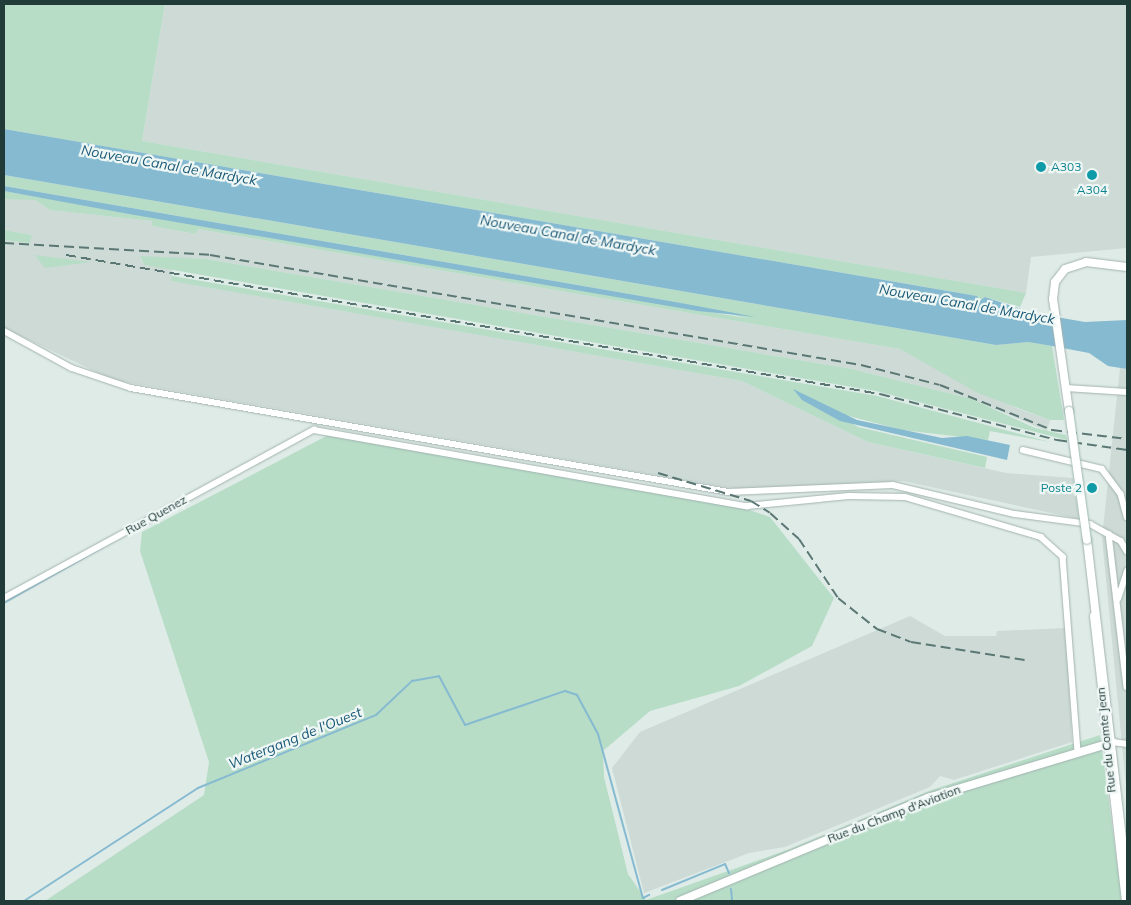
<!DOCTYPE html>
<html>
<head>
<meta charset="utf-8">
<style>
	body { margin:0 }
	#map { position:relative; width:1131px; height:905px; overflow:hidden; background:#dfebe7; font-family:Mulish,sans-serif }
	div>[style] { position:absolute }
	.built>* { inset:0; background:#cddad6 }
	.green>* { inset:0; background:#b7ddc7 }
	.water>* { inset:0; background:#86bad1 }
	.stream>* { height:2px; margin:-1px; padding:0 1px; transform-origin:1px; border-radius:1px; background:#86bad1 }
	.roads { filter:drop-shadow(0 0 1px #a2b3af) drop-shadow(0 0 1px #a2b3af) }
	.street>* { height:5.5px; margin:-2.75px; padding:0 2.75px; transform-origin:2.75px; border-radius:2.75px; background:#fff }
	.secondary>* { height:8px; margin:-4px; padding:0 4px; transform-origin:4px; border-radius:4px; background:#fff }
	.rail>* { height:2px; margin-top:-1px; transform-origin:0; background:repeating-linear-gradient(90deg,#5a7773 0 10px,transparent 0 15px) }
	.bridges { filter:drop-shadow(0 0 1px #9eb7b1) drop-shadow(0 0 1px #9eb7b1) }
	.secondary-bridge>* { height:8px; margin:-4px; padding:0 4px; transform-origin:4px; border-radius:4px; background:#fff }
	.dots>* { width:14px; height:14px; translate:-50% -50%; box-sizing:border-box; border:2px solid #eff7f5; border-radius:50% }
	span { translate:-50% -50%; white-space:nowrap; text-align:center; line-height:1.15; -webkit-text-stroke:4.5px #eff7f5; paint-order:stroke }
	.culture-label { font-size:12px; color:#0d838f }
	.left { translate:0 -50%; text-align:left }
	.right { translate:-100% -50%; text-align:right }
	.street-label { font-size:12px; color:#203b38 }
	.water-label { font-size:14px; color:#1a5977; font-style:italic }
	.frame { position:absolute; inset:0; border:5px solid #203b38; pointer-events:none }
</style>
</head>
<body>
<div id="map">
	<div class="built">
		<i style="clip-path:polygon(165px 4px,1127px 4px,1127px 248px,1031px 257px,1026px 293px,142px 141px)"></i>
		<i style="clip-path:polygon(9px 197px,35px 200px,50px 210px,152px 221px,152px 226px,196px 234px,198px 229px,900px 349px,1016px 408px,1050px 420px,1047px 431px,972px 399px,852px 369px,206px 259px,140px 257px,144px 265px,172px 269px,172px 281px,742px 381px,868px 442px,1006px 473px,1073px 478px,1079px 519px,903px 481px,743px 490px,113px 380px,4px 328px,4px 240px,30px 243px,31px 235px,4px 230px,4px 199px)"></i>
		<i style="clip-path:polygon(1120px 368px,1127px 369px,1127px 796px,1102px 538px)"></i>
		<i style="clip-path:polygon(910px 616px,945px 636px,996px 636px,997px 631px,1066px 628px,1072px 742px,954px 780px,940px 776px,930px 787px,785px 847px,749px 853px,644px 893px,612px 768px,640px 732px)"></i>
	</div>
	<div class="green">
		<i style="clip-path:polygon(4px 4px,165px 4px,142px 141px,1026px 293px,1020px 307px,985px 297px,979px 301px,977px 296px,4px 129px)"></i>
		<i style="clip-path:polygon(4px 175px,996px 345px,1028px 342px,1052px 346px,1064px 420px,1050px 420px,978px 393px,900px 349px,198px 229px,196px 234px,152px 226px,152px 221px,50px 210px,35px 200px,4px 199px,4px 191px,751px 319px,670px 301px,4px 186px)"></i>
		<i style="clip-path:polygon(4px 230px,32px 235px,30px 243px,4px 240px)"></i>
		<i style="clip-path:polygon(35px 255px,91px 262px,45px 268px)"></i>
		<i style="clip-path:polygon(140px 256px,206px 259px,852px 369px,972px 399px,1035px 428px,1066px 435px,1067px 440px,876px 391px,144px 265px)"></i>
		<i style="clip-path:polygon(172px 276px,877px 396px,1050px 442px,990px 431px,988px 440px,902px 430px,834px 412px,793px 390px,858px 427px,987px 457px,985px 468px,868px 442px,742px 381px,222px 290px,171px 281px)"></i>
		<i style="clip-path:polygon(336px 431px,749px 510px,770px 517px,834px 598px,812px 646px,739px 686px,650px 711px,603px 751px,604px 777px,628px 874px,646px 900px,790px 849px,932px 790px,1100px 735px,1122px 901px,45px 901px,204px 795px,209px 762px,140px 551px,142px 532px)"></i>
	</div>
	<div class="water">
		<i style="clip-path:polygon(4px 129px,977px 296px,979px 301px,985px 297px,1033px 313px,1085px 322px,1127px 320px,1127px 369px,1108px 366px,1089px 353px,1052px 346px,1028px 342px,996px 345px,4px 175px)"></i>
		<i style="clip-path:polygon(4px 186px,670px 301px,756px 317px,698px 311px,129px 214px,4px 191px)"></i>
		<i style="clip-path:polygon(793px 389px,857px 420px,942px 438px,967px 436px,1010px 445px,1007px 460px,840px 421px,802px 400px)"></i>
	</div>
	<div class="stream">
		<i style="left:4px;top:603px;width:124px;rotate:-29.5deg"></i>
		<i style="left:731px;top:889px;width:12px;rotate:85deg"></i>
		<i style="left:662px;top:890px;width:68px;rotate:-22.4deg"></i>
		<i style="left:725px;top:864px;width:10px;rotate:66deg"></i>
		<i style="left:24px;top:901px;width:207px;rotate:-33deg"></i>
		<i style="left:198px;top:788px;width:192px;rotate:-22.3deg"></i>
		<i style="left:376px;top:715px;width:50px;rotate:-43.4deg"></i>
		<i style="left:412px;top:681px;width:27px;rotate:-10deg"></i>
		<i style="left:439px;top:676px;width:55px;rotate:62deg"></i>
		<i style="left:465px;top:725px;width:106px;rotate:-18.8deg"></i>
		<i style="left:565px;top:691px;width:13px;rotate:18deg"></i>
		<i style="left:577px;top:695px;width:44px;rotate:61.7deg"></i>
		<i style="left:598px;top:734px;width:170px;rotate:74.7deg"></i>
		<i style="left:643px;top:898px;width:7px;rotate:-27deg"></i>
	</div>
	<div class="roads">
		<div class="street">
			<i style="left:4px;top:331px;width:77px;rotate:28.6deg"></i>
			<i style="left:72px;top:368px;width:62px;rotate:18.7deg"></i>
			<i style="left:131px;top:388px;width:607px;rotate:9.87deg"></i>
			<i style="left:729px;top:492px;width:164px;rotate:-2.4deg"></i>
			<i style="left:893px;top:485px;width:125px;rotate:13.4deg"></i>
			<i style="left:1015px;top:514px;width:76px;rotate:7.6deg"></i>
			<i style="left:1090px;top:524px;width:35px;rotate:29deg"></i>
			<i style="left:1121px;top:541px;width:12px;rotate:59deg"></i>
			<i style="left:1066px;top:388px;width:61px;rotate:3.8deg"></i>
			<i style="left:1023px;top:450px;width:81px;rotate:13.5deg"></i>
			<i style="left:1102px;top:469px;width:31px;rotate:53deg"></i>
			<i style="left:1121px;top:494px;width:24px;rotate:75deg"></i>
			<i style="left:1109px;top:534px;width:154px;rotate:83.3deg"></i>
			<i style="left:4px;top:598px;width:353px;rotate:-28.5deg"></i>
			<i style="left:314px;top:430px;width:440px;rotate:10deg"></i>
			<i style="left:747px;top:506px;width:102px;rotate:-5.6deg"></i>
			<i style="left:849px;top:496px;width:56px;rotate:1deg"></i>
			<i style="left:905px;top:497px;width:142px;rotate:16.4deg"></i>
			<i style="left:1041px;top:537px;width:30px;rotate:42deg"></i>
			<i style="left:1063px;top:557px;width:195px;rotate:85.6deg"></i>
			<i style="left:1118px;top:599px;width:29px;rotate:-72deg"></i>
			<i style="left:1113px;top:742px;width:14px;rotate:8deg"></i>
		</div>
		<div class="secondary">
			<i style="left:1069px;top:411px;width:113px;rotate:-98.1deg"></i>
			<i style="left:1053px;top:299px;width:17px;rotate:-83deg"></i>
			<i style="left:1055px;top:282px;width:16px;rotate:-52deg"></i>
			<i style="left:1065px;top:269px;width:22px;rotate:-18deg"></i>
			<i style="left:1086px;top:262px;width:41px;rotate:7deg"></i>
			<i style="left:1087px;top:540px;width:340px;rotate:83.3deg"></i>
			<i style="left:1094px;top:616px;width:287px;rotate:83.6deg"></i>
			<i style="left:680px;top:901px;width:269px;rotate:-22.6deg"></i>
			<i style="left:928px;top:798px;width:193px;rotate:-16.8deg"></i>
		</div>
	</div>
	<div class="rail">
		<i style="left:4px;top:243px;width:206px;rotate:3.3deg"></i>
		<i style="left:210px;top:255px;width:660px;rotate:9.59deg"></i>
		<i style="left:861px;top:365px;width:81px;rotate:14.2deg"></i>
		<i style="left:940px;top:385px;width:121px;rotate:21.9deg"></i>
		<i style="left:1052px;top:430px;width:76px;rotate:6.8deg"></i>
		<i style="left:66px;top:255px;width:826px;rotate:9.69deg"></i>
		<i style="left:880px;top:394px;width:183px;rotate:14.6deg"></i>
		<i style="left:1057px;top:440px;width:71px;rotate:8.1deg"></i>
		<i style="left:658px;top:473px;width:97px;rotate:16.8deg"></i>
		<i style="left:751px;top:501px;width:22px;rotate:32deg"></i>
		<i style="left:770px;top:513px;width:39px;rotate:42deg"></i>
		<i style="left:799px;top:539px;width:71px;rotate:56.5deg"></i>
		<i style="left:838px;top:598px;width:50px;rotate:38.5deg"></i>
		<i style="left:877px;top:629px;width:36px;rotate:21deg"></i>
		<i style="left:911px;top:642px;width:115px;rotate:9deg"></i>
	</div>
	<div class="bridges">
		<div class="secondary-bridge">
			<i style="left:1069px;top:411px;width:130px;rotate:82.1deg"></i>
		</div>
	</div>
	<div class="dots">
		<i style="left:1041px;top:167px;background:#0f9aa8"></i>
		<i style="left:1092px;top:175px;background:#0f9aa8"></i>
		<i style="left:1092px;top:488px;background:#0f9aa8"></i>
	</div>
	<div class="culture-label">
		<span class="left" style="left:1051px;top:167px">A303</span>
		<span style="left:1092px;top:190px">A304</span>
		<span class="right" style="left:1082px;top:488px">Poste 2</span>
	</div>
	<div class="street-label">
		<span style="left:156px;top:515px;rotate:-29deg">Rue Quenez</span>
		<span style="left:1106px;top:740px;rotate:-96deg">Rue du Comte Jean</span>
		<span style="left:894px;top:814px;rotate:-21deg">Rue du Champ d'Aviation</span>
	</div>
	<div class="water-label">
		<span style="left:169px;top:165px;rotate:10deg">Nouveau Canal de Mardyck</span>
		<span style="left:568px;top:235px;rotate:10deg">Nouveau Canal de Mardyck</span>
		<span style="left:967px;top:304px;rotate:10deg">Nouveau Canal de Mardyck</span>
		<span style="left:295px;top:738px;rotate:-22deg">Watergang de l'Ouest</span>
	</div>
	<div class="frame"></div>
</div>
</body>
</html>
